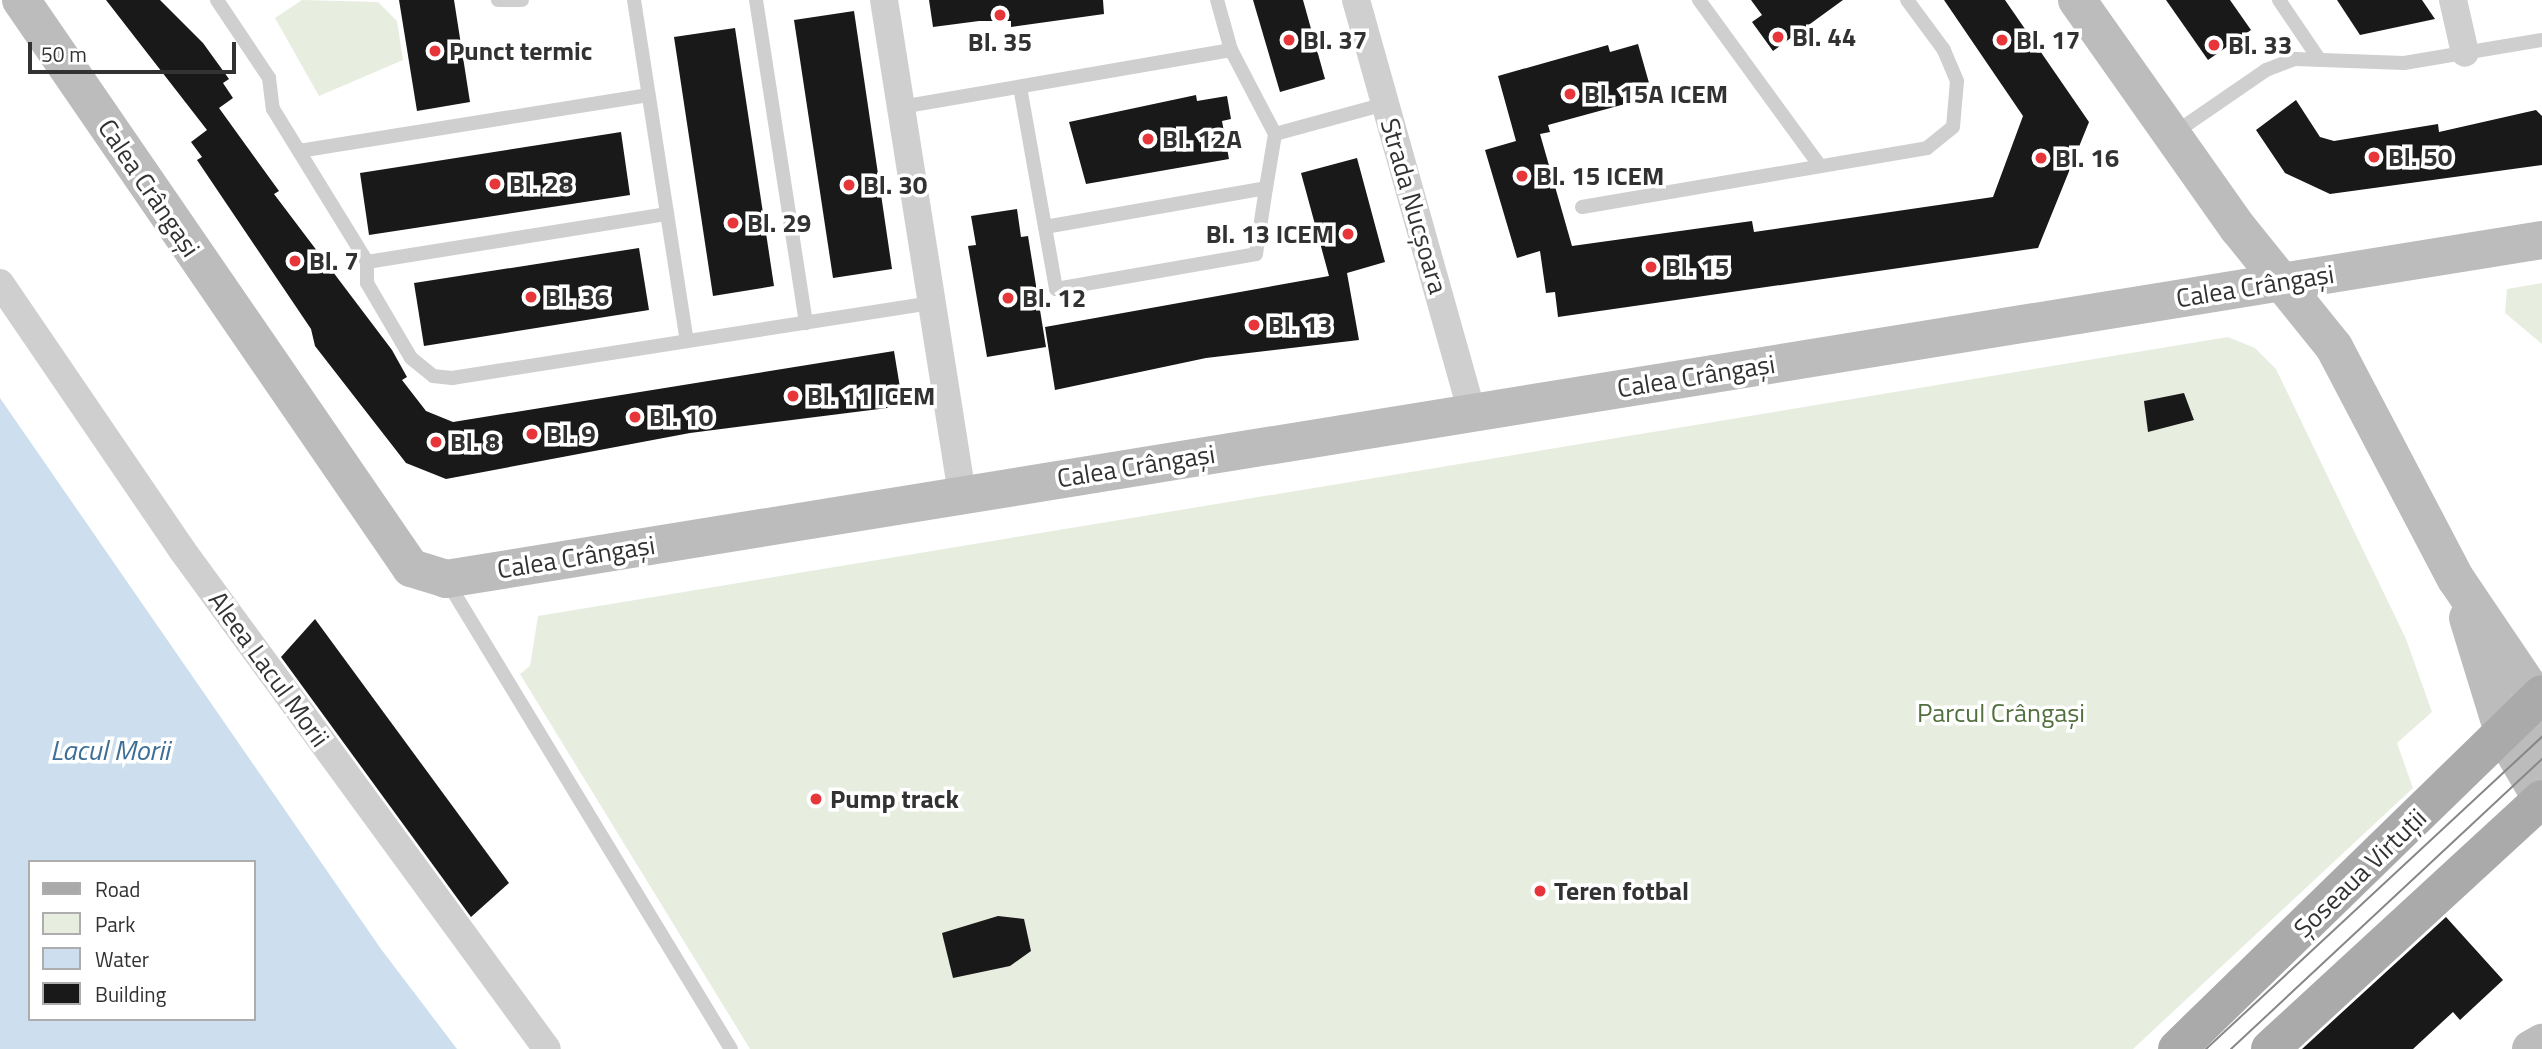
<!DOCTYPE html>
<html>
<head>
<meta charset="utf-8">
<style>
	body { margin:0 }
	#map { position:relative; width:2542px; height:1049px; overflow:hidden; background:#fff; font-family:"Titillium Web",sans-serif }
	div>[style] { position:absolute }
	.green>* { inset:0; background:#e7eee0 }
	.water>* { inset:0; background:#cddfee }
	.building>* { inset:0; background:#191919 }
	.lane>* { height:14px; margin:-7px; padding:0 7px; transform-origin:7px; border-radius:7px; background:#cfcfcf }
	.street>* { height:28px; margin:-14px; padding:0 14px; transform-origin:14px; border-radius:14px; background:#cfcfcf }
	.secondary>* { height:38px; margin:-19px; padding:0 19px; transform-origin:19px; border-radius:19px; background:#bcbcbc }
	.primary>* { height:38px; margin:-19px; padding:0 19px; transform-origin:19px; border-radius:19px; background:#aaa }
	.tram>* { height:2px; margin:-1px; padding:0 1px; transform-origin:1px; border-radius:1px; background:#878787 }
	.dots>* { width:19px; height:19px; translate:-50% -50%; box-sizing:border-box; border:4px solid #fff; border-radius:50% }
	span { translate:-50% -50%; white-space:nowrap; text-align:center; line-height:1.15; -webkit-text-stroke:7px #fff; paint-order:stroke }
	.poi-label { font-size:26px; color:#323232; font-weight:700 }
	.left { translate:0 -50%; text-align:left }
	.right { translate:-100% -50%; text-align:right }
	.street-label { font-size:26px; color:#323232 }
	.park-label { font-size:26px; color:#526f3e }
	.water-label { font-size:28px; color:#3e6f96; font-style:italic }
	.legend { position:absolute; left:28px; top:860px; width:228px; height:161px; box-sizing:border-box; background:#fff; border:2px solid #adadad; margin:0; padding:9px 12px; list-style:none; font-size:21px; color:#323232 }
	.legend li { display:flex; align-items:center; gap:14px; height:35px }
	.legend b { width:35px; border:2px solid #adadad }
	.scale { position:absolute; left:28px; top:42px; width:208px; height:32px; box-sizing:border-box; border:4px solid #323232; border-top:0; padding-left:9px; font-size:21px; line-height:24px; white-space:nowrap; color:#323232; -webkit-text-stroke:5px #fff; paint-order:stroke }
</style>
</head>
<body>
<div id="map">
	<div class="green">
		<i style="clip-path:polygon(302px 0,378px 2px,397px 21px,403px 60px,319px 96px,275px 18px)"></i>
		<i style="clip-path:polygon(2542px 283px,2542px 344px,2505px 313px,2507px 289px)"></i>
		<i style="clip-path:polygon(2228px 337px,2255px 348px,2276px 369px,2406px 639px,2432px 712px,2397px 743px,2413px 788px,2133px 1049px,750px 1049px,520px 674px,530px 666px,538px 616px)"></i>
	</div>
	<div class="water">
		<i style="clip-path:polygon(evenodd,0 398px,381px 949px,457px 1049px,0 1049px,0 398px,30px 862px,254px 862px,254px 1019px,30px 1019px,30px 862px)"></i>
	</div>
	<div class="building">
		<i style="clip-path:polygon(106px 0,160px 0,203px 43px,229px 79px,223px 83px,233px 98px,219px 108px,279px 191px,274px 194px,392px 350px,407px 377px,402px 380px,426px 411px,453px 422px,894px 351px,903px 406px,690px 433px,446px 479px,406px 463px,315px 346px,311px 329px,197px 160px,202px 157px,191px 142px,207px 130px)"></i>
		<i style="clip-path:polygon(399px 0,454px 0,470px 102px,417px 111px)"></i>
		<i style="clip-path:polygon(929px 0,1103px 0,1104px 14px,1011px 27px,1011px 21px,979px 21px,933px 27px)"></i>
		<i style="clip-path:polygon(1253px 0,1303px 0,1325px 79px,1280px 92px)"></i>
		<i style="clip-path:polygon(1751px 0,1843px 0,1773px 51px,1752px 22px,1762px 15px)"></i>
		<i style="clip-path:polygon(1944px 0,2005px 0,2089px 122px,2038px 248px,1558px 317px,1555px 292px,1546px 293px,1540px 251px,1517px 258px,1485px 150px,1516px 141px,1498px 76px,1608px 45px,1610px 52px,1638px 44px,1651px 90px,1623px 98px,1625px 104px,1548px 125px,1550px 132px,1540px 134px,1572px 246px,1752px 221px,1754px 232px,1993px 197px,2023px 116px)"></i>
		<i style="clip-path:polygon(2166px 0,2230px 0,2251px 30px,2208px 60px)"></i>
		<i style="clip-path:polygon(2337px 0,2422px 0,2435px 19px,2360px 35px)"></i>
		<i style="clip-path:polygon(854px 11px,892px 269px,833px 278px,794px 20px)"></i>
		<i style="clip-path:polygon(735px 28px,774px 286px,713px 296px,674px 37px)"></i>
		<i style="clip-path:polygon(1196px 95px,1197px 101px,1227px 96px,1231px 119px,1222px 121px,1229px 159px,1086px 184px,1069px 122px)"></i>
		<i style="clip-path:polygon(2296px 100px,2320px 137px,2334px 141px,2438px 124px,2439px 132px,2536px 110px,2542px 116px,2542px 165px,2330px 194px,2285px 173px,2256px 130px)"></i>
		<i style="clip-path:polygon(621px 132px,630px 195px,369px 235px,360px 173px)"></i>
		<i style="clip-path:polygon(1357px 158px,1385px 262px,1347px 273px,1359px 340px,1206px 358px,1055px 390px,1045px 327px,1329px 276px,1301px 173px)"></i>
		<i style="clip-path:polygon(1017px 209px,1021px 237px,1028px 236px,1046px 347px,987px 357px,968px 246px,976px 245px,971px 216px)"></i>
		<i style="clip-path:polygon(639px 248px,649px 310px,424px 346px,414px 283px)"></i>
		<i style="clip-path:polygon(2184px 393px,2194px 420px,2148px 432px,2144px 401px)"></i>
		<i style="clip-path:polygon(315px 619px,509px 883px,471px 917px,281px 657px)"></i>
		<i style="clip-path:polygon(998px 916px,1024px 919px,1031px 951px,1010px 966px,953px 978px,942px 933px)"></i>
		<i style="clip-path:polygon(2446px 917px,2503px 980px,2460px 1020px,2453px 1012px,2413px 1049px,2302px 1049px)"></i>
	</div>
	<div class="lane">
		<i style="left:217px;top:0;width:94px;rotate:56.3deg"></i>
		<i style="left:269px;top:78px;width:31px;rotate:83deg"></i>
		<i style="left:273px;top:109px;width:180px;rotate:58.4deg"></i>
		<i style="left:367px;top:262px;width:21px;rotate:90deg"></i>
		<i style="left:367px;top:283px;width:87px;rotate:59.6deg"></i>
		<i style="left:411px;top:358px;width:28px;rotate:39deg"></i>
		<i style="left:433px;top:376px;width:19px;rotate:6deg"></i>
		<i style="left:452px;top:378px;width:486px;rotate:-8.9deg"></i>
		<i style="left:498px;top:0;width:24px"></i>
		<i style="left:634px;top:0;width:345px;rotate:81.2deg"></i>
		<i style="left:756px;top:0;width:327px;rotate:81.2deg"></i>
		<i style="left:1699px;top:0;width:205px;rotate:53.9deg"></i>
		<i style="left:2279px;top:0;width:71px;rotate:55.9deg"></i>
		<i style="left:1020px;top:87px;width:142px;rotate:79.9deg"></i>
		<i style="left:1045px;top:227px;width:224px;rotate:-10deg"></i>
		<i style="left:1266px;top:188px;width:55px;rotate:-80.5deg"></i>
		<i style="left:1275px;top:134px;width:95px;rotate:-117.6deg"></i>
		<i style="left:1231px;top:50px;width:52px;rotate:-105.6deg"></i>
		<i style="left:901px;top:107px;width:335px;rotate:-9.8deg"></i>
		<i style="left:1275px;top:134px;width:114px;rotate:-15.3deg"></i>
		<i style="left:2173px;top:134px;width:113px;rotate:-34.5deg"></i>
		<i style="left:2266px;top:70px;width:31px;rotate:-21deg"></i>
		<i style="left:2295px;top:59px;width:109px;rotate:2.1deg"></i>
		<i style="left:2404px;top:63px;width:140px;rotate:-9.5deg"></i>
		<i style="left:299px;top:151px;width:354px;rotate:-9.1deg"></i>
		<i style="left:1582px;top:207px;width:350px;rotate:-9.7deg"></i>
		<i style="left:1927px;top:148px;width:33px;rotate:-39deg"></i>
		<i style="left:1953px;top:127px;width:46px;rotate:-85deg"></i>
		<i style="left:1957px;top:81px;width:34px;rotate:-113deg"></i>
		<i style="left:1944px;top:50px;width:62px;rotate:-126.5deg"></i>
		<i style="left:1045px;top:227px;width:63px;rotate:79.9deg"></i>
		<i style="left:1056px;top:289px;width:203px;rotate:-9.9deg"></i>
		<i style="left:1256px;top:254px;width:67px;rotate:-81.4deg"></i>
		<i style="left:367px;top:262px;width:304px;rotate:-9.1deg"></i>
		<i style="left:448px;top:583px;width:545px;rotate:58.73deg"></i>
	</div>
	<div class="street">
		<i style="left:884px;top:0;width:500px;rotate:81.03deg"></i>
		<i style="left:1356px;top:0;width:428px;rotate:74.3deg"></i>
		<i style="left:2453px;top:0;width:54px;rotate:77.2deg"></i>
		<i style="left:0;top:283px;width:323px;rotate:55.7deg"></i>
		<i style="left:182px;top:550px;width:618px;rotate:53.82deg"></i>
	</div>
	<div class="secondary">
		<i style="left:21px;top:0;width:689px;rotate:55.53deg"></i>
		<i style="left:411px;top:568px;width:37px;rotate:17deg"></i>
		<i style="left:446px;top:579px;width:2123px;rotate:-9.19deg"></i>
		<i style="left:2077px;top:0;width:279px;rotate:54.8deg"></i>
		<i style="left:2238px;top:228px;width:153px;rotate:51.1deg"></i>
		<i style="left:2334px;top:347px;width:262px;rotate:62.3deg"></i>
		<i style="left:2456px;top:579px;width:145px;rotate:56deg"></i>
		<i style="left:2537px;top:699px;width:88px;rotate:86.7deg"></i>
		<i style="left:2468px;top:618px;width:122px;rotate:72.9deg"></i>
		<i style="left:2504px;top:735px;width:73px;rotate:59.6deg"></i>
		<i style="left:2531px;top:1049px;width:13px;rotate:-29deg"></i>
	</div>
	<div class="primary">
		<i style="left:2177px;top:1049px;width:509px;rotate:-44.2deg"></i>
		<i style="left:2270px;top:1049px;width:369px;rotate:-42.6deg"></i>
	</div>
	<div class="tram">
		<i style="left:2206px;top:1049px;width:459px;rotate:-42.9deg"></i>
		<i style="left:2231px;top:1049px;width:425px;rotate:-43deg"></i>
	</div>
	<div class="dots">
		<i style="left:1000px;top:15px;background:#e73639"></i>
		<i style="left:1778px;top:37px;background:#e73639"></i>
		<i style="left:1289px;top:40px;background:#e73639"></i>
		<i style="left:2002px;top:40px;background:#e73639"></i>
		<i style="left:2214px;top:45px;background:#e73639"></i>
		<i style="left:435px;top:51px;background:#e73639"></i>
		<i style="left:1570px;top:94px;background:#e73639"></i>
		<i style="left:1148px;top:139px;background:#e73639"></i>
		<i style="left:2374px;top:157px;background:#e73639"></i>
		<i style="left:2041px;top:158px;background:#e73639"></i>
		<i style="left:1522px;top:176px;background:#e73639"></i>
		<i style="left:495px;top:184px;background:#e73639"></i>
		<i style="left:849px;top:185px;background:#e73639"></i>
		<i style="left:733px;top:223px;background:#e73639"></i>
		<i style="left:1348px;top:234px;background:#e73639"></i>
		<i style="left:295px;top:261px;background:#e73639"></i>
		<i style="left:1651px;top:267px;background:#e73639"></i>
		<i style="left:531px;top:297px;background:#e73639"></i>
		<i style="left:1008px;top:298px;background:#e73639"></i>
		<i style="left:1254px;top:325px;background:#e73639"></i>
		<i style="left:793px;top:396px;background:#e73639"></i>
		<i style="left:635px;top:417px;background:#e73639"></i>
		<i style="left:532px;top:434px;background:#e73639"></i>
		<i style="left:436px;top:442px;background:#e73639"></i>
		<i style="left:816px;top:799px;background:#e73639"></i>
		<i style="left:1540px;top:891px;background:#e73639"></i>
	</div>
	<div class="poi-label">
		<span class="left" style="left:1792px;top:37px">Bl. 44</span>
		<span class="left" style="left:1303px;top:40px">Bl. 37</span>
		<span class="left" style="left:2016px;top:40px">Bl. 17</span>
		<span style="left:1000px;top:42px">Bl. 35</span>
		<span class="left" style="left:2228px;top:45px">Bl. 33</span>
		<span class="left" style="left:449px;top:51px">Punct termic</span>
		<span class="left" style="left:1584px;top:94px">Bl. 15A ICEM</span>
		<span class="left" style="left:1162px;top:139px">Bl. 12A</span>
		<span class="left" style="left:2388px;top:157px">Bl. 50</span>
		<span class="left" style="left:2055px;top:158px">Bl. 16</span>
		<span class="left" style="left:1536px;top:176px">Bl. 15 ICEM</span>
		<span class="left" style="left:509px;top:184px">Bl. 28</span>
		<span class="left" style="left:863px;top:185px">Bl. 30</span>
		<span class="left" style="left:747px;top:223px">Bl. 29</span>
		<span class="right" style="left:1334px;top:234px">Bl. 13 ICEM</span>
		<span class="left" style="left:309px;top:261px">Bl. 7</span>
		<span class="left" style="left:1665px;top:267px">Bl. 15</span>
		<span class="left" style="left:545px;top:297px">Bl. 36</span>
		<span class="left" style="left:1022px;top:298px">Bl. 12</span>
		<span class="left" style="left:1268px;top:325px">Bl. 13</span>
		<span class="left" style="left:807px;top:396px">Bl. 11 ICEM</span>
		<span class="left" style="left:649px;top:417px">Bl. 10</span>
		<span class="left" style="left:546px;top:434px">Bl. 9</span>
		<span class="left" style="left:450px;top:442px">Bl. 8</span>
		<span class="left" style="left:830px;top:799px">Pump track</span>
		<span class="left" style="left:1554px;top:891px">Teren fotbal</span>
	</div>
	<div class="street-label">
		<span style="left:149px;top:188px;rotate:56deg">Calea Crângași</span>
		<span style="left:1414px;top:206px;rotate:74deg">Strada Nucșoara</span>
		<span style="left:2255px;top:286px;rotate:-9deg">Calea Crângași</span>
		<span style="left:1696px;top:376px;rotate:-9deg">Calea Crângași</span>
		<span style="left:1136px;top:466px;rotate:-9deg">Calea Crângași</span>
		<span style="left:576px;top:557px;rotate:-9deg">Calea Crângași</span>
		<span style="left:269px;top:669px;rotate:54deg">Aleea Lacul Morii</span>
		<span style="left:2360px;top:873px;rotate:-44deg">Șoseaua Virtuții</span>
	</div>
	<div class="park-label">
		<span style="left:2001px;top:713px">Parcul Crângași</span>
	</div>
	<div class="water-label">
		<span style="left:110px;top:750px">Lacul Morii</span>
	</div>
	<ul class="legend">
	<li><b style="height:9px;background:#aaa"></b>Road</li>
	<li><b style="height:19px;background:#e7eee0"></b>Park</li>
	<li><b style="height:19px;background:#cddfee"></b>Water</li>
	<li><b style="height:19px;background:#191919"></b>Building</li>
	</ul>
	<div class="scale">50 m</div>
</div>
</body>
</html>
